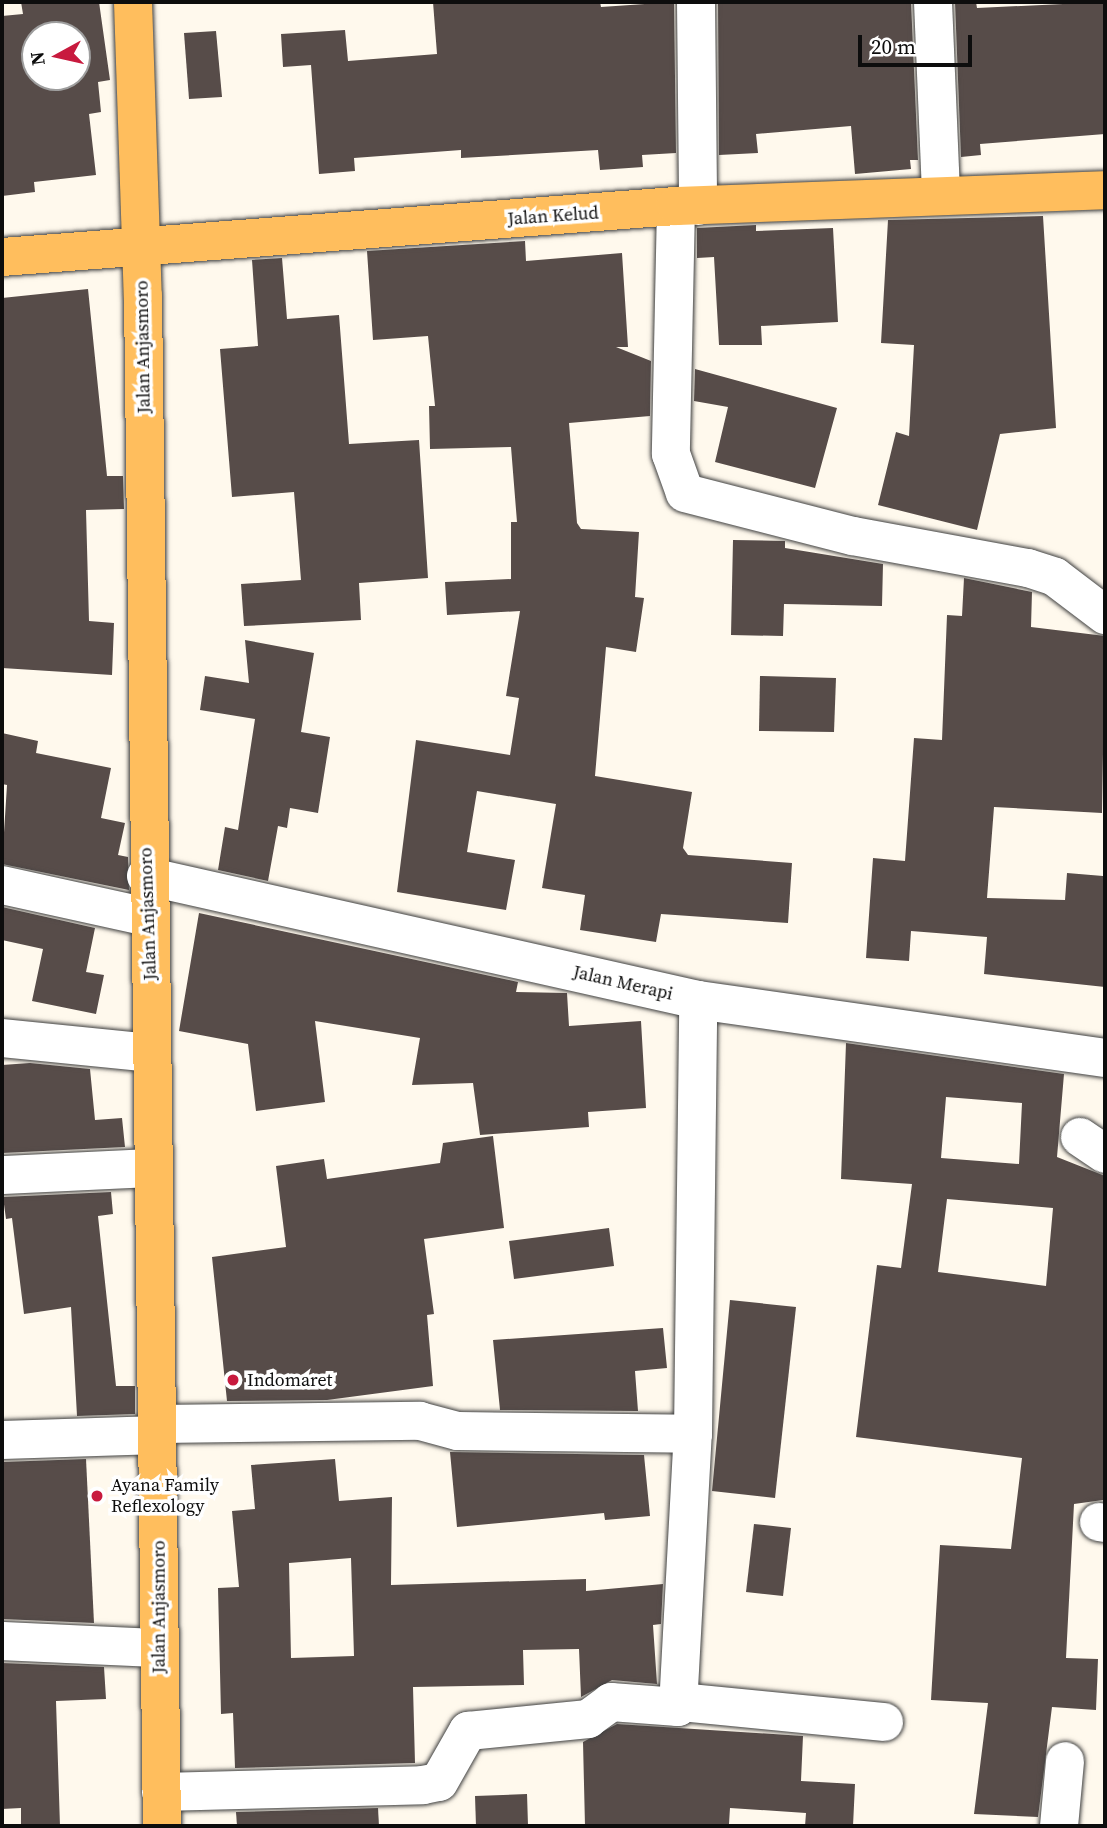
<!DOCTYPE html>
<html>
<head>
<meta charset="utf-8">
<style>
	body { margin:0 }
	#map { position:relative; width:1107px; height:1828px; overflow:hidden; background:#fff9ed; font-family:"Source Serif 4",serif }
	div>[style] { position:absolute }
	.building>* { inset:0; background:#574c49 }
	.roads { filter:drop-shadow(0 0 2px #404040) drop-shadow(0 0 2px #404040) }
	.minor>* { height:38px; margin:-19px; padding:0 19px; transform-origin:19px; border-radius:19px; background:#fff }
	.major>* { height:38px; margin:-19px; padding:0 19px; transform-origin:19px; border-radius:19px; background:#ffbe5d }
	.dots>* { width:19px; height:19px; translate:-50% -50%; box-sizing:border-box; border:4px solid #fff; border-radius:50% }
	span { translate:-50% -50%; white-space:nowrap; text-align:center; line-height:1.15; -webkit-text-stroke:7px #fff; paint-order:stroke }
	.street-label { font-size:18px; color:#0d0d0d }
	.poi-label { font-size:18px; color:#0d0d0d }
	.left { translate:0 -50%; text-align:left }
	.frame { position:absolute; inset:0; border:4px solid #0d0d0d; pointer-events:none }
	.north { position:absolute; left:21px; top:21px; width:70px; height:70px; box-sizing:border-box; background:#fff; border:2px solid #9e9e9e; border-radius:50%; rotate:262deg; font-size:19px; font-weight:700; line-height:28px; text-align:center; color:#0d0d0d }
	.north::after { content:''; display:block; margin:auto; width:24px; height:32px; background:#c81a3e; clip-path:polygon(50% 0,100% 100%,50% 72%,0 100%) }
	.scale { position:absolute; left:858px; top:35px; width:114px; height:32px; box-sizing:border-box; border:4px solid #0d0d0d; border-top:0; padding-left:9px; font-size:21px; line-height:24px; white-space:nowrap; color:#0d0d0d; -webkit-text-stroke:5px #fff; paint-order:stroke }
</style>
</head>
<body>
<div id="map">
	<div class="building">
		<i style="clip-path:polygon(evenodd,21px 2px,99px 2px,110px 80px,98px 82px,101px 112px,89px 114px,96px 175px,34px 182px,35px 192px,2px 196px,2px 16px,23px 14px,21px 2px,35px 35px,77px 35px,77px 77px,35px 77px,35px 35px)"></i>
		<i style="clip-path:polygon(433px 2px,600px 2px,601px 7px,674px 2px,676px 153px,642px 155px,643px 167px,600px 170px,598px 150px,461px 158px,461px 150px,354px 158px,355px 171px,319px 174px,311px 65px,283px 67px,281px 34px,345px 30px,348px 61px,437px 54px)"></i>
		<i style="clip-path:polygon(718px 2px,911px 2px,918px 160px,910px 160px,911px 169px,855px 174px,851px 126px,756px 134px,758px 153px,719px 155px)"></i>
		<i style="clip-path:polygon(955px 2px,976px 2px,977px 8px,1105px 2px,1105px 134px,980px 144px,981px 155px,961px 157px)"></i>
		<i style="clip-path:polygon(216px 31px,222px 97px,189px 99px,184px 33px)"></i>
		<i style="clip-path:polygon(1043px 216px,1056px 428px,1000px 434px,977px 530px,878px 505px,896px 432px,909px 436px,914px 345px,881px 343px,888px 220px)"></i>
		<i style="clip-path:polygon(756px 225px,756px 231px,833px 228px,838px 322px,761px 326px,762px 345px,719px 345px,714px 257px,697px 258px,697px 228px)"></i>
		<i style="clip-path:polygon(525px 241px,526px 261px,622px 253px,628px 347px,616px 347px,651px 361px,650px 416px,569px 423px,577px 523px,581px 529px,639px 532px,635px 597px,644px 598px,636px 652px,606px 647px,595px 776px,692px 792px,683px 848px,688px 855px,792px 863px,788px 923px,661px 914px,656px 942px,580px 930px,585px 895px,542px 888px,556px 804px,477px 791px,467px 852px,515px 860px,506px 910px,397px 892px,416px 740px,510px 755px,519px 698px,506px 696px,520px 611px,447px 615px,445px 582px,511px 579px,511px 522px,517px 522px,511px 447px,430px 449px,429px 406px,435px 406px,428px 336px,373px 340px,367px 251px)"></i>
		<i style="clip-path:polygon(282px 258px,287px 319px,339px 315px,349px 444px,419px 440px,428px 578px,359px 583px,361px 620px,244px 626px,241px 584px,301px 580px,294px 492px,232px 497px,220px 349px,258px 346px,252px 260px)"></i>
		<i style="clip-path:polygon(88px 289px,107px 476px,123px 476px,124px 509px,86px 510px,89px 621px,114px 623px,112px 675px,2px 668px,2px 298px)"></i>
		<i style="clip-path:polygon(695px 369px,837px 408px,815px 488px,715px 462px,728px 407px,694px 401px)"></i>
		<i style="clip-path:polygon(733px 540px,785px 541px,785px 548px,883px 564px,882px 606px,784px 604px,783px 636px,731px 635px)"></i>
		<i style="clip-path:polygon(964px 578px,1032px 592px,1031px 627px,1105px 636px,1102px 813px,994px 807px,987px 898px,1065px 900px,1067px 873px,1103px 876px,1105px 987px,984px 974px,987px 937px,911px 931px,909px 961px,866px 958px,873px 858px,905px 861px,914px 738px,942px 740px,947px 615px,962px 616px)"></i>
		<i style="clip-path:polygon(245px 640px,314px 653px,301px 732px,330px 737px,318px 813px,290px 808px,287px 828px,278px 826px,268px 881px,218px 870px,225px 827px,238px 830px,255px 719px,200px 710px,205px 676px,249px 683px)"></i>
		<i style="clip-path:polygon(760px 676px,836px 678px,834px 732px,759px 731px)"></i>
		<i style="clip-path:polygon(2px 733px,38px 741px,36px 753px,111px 768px,101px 818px,125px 823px,118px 855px,128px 857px,129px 890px,2px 864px,7px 785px,2px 784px)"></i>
		<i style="clip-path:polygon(2px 907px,95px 928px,86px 972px,104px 975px,96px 1014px,32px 1001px,43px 949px,2px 940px)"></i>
		<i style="clip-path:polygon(199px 913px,518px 982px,516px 992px,567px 993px,569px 1026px,641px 1021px,646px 1108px,588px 1112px,589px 1127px,480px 1135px,473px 1083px,412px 1085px,420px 1038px,315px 1021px,325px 1102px,256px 1111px,248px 1044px,179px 1031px)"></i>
		<i style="clip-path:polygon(evenodd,846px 1043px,1064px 1074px,1057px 1157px,1105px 1176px,1105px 1481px,1103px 1500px,1074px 1504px,1066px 1658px,1098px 1659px,1096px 1710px,1052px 1707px,1038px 1817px,974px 1814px,988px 1703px,931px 1700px,940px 1545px,1011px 1549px,1022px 1458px,856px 1437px,877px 1265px,901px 1268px,912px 1184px,841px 1179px,846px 1043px,946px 1097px,1022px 1103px,1019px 1164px,941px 1158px,946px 1097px,846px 1043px,947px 1199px,1053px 1208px,1046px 1286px,938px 1272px,947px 1199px)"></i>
		<i style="clip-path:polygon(30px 1063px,90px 1069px,95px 1120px,122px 1118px,125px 1147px,2px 1153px,2px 1065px)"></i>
		<i style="clip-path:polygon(493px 1136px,504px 1228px,424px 1239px,434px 1314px,427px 1315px,433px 1386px,327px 1400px,227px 1401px,212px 1257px,286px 1247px,276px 1166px,324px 1159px,327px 1179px,440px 1163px,443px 1143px)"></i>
		<i style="clip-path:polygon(111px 1192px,113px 1214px,98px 1216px,116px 1386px,135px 1386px,135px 1414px,77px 1416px,71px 1307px,24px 1314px,12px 1218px,6px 1219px,3px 1197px)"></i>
		<i style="clip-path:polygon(609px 1228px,614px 1266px,514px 1279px,509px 1241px)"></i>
		<i style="clip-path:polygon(730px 1300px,796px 1307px,775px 1498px,712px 1491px)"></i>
		<i style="clip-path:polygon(663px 1328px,667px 1368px,635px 1371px,638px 1411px,500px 1410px,493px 1340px)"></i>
		<i style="clip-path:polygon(450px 1452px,644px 1455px,650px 1516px,605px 1520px,604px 1513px,457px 1527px)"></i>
		<i style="clip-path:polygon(86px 1459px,94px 1623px,2px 1619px,2px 1462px)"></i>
		<i style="clip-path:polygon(evenodd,335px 1459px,339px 1501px,392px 1497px,391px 1585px,586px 1579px,586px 1591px,663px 1584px,661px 1624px,653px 1625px,657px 1684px,612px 1680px,581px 1697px,579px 1649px,523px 1650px,524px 1685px,413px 1687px,415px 1763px,235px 1768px,233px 1713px,221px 1714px,218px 1588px,239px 1587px,232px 1511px,255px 1509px,251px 1465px,335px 1459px,351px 1558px,354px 1656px,291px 1658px,289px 1563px,351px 1558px)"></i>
		<i style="clip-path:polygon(754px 1524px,791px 1528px,783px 1596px,746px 1592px)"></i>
		<i style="clip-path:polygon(2px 1663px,104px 1667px,106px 1699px,56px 1701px,60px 1826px,21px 1826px,21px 1808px,2px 1809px)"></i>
		<i style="clip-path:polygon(617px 1724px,803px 1736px,801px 1781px,855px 1784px,853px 1826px,805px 1826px,806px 1813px,730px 1808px,729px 1824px,585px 1826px,583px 1742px)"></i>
		<i style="clip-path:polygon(527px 1794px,528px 1826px,476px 1826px,475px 1796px)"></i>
		<i style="clip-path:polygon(378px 1808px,379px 1826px,237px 1826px,236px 1812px)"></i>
	</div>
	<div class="roads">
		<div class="minor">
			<i style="left:696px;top:2px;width:204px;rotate:89.4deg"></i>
			<i style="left:933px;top:2px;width:194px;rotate:87.6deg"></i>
			<i style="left:676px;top:206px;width:248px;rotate:91.2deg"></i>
			<i style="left:671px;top:454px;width:41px;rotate:70.3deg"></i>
			<i style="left:685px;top:493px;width:173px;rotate:14.4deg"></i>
			<i style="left:853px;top:536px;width:178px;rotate:10.4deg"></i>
			<i style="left:1028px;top:568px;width:28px;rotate:18deg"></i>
			<i style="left:1055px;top:577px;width:63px;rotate:37.2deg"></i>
			<i style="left:146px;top:876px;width:566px;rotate:12.66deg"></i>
			<i style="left:698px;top:1000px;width:411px;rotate:8.1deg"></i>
			<i style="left:2px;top:885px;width:149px;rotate:12.4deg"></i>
			<i style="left:2px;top:1038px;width:150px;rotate:5.7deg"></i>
			<i style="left:1080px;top:1137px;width:30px;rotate:34deg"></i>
			<i style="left:2px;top:1175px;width:151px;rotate:-2.7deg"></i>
			<i style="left:159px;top:1424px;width:261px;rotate:-0.7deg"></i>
			<i style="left:420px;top:1421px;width:39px;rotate:15deg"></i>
			<i style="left:458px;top:1431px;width:235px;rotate:0.7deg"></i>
			<i style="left:2px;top:1440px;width:157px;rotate:-1.8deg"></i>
			<i style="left:1099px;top:1522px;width:6px;rotate:9deg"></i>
			<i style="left:2px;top:1641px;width:157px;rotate:2.6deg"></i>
			<i style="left:680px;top:1702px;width:205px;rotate:5.6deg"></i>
			<i style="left:161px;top:1792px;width:262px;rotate:-1.5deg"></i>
			<i style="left:423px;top:1785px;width:16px;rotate:-11deg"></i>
			<i style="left:439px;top:1782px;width:59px;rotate:-60.4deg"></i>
			<i style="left:468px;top:1731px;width:121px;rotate:-5.7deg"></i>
			<i style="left:588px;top:1719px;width:29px;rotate:-36deg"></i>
			<i style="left:611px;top:1702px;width:67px;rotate:4.3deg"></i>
			<i style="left:678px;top:1707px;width:273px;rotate:-86.9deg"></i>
			<i style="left:693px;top:1434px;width:434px;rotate:-89.3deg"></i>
			<i style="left:1059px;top:1826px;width:65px;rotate:-84.7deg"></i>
		</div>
		<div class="major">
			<i style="left:133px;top:2px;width:294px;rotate:88.1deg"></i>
			<i style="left:143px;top:296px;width:1530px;rotate:89.29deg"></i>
			<i style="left:2px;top:257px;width:676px;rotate:-4.33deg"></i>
			<i style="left:676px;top:206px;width:429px;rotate:-2.1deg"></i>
		</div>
	</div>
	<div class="dots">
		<i style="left:233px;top:1380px;background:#c81a3e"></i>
		<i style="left:97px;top:1496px;background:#c81a3e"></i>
	</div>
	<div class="street-label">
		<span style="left:553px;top:216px;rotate:-4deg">Jalan Kelud</span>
		<span style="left:143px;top:347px;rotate:-91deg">Jalan Anjasmoro</span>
		<span style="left:148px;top:914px;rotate:-92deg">Jalan Anjasmoro</span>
		<span style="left:623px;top:983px;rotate:13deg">Jalan Merapi</span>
		<span style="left:159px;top:1607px;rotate:-90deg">Jalan Anjasmoro</span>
	</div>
	<div class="poi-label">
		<span class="left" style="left:247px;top:1380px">Indomaret</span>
		<span class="left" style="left:111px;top:1496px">Ayana Family<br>Reflexology</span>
	</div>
	<div class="frame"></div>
	<div class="north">N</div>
	<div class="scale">20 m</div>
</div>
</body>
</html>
